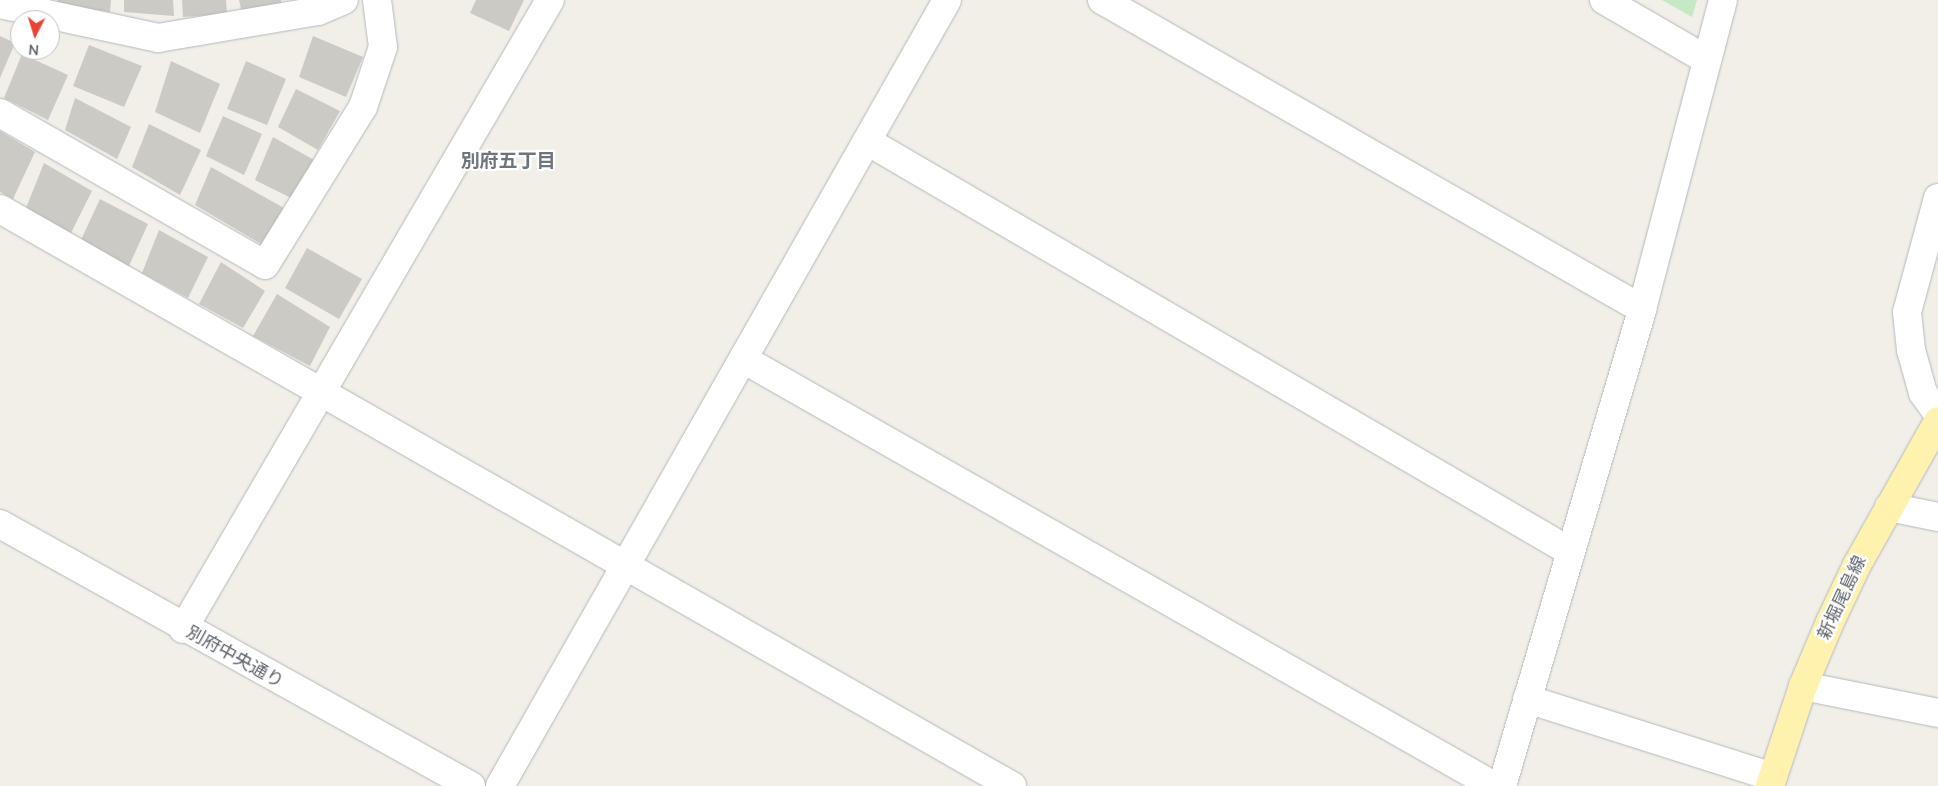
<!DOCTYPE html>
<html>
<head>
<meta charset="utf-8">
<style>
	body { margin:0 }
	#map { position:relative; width:1938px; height:786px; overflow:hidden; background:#f1efe8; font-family:"Nunito Sans","Noto Sans JP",sans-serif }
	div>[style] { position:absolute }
	.green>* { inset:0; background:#c5e8c5 }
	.building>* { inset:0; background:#cccac5 }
	.roads { filter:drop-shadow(0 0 1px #b5b8bc) drop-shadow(0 0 1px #b5b8bc) }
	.minor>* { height:28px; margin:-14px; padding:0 14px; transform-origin:14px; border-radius:14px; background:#fff }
	.major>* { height:28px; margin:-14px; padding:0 14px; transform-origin:14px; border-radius:14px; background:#fff2af }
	span { translate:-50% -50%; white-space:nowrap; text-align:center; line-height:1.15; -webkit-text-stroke:4.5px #fff; paint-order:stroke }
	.street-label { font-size:18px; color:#5f6368 }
	.neighbourhood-label { font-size:19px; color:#70757a; font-weight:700 }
	.north { position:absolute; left:10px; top:10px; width:50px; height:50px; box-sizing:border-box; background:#fff; border:1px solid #bfc1c3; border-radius:50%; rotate:185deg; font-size:14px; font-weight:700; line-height:20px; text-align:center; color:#5f6368 }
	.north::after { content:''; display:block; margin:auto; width:18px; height:22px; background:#ea4335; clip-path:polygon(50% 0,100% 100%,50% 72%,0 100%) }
</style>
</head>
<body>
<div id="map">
	<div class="green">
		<i style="clip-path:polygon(1662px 0,1697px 0,1692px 17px)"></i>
	</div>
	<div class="building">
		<i style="clip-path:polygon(58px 0,111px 0,110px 12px,57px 6px)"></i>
		<i style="clip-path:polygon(124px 0,173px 0,174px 16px,124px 12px)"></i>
		<i style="clip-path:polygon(182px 0,226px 0,227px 14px,183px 17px)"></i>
		<i style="clip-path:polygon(239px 0,281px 0,282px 5px,242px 13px)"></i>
		<i style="clip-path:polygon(476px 0,524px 0,509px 31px,470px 13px)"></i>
		<i style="clip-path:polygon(0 36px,15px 43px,0 78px)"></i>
		<i style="clip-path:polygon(313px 36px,363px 57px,346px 97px,299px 77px)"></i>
		<i style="clip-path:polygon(89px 45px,142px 66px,124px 107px,73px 86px)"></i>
		<i style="clip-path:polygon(22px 54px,68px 75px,48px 120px,4px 98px)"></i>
		<i style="clip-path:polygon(171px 61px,220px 84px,200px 133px,155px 112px)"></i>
		<i style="clip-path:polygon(246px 61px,286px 79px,267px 125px,227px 109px)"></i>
		<i style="clip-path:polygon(296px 89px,340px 111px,318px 150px,278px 127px)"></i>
		<i style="clip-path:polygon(75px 98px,131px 127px,117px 159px,65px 130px)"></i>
		<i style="clip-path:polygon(223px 116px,262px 134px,244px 175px,206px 156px)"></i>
		<i style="clip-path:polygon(149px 124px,201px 150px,180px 195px,132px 167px)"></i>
		<i style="clip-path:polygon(0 131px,35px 152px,13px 199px,0 192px)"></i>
		<i style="clip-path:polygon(273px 137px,314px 160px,291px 198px,255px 180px)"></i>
		<i style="clip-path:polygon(44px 163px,92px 191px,71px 233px,26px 208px)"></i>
		<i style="clip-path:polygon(211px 167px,284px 208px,263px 245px,195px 205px)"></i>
		<i style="clip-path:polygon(100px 199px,148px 224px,128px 268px,80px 242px)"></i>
		<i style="clip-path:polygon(159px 230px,208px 257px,188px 298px,142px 273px)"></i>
		<i style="clip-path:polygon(307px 248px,362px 279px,339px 319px,285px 288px)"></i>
		<i style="clip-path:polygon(221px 262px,265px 291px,243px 328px,199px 304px)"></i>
		<i style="clip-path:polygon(277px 294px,330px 327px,310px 366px,253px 336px)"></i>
	</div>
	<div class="roads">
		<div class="minor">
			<i style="left:1102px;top:0;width:622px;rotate:29.78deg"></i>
			<i style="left:1604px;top:0;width:119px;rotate:30.2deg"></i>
			<i style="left:0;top:4px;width:162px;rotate:12.1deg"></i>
			<i style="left:158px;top:38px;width:162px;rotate:-9.6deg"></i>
			<i style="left:318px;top:11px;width:28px;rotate:-23deg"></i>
			<i style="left:0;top:113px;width:305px;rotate:29.8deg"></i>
			<i style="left:265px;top:265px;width:186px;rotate:-58.2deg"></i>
			<i style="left:363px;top:107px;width:63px;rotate:-71.6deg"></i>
			<i style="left:383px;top:47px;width:47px;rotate:-97.3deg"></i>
			<i style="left:867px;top:141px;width:815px;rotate:30.28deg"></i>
			<i style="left:1938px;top:198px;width:118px;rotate:105.2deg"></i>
			<i style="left:1907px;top:312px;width:38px;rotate:84deg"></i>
			<i style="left:1911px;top:350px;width:45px;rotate:74.4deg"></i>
			<i style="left:1923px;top:393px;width:26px;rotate:54deg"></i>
			<i style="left:0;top:209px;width:1165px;rotate:29.69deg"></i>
			<i style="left:743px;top:359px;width:864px;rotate:29.62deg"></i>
			<i style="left:1889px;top:507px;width:50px;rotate:11.5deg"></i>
			<i style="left:0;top:524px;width:539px;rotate:29.09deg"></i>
			<i style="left:183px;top:629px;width:728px;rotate:-59.74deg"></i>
			<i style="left:1803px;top:686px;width:138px;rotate:11.3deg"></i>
			<i style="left:1527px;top:699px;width:258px;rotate:17.6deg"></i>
			<i style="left:500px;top:786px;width:904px;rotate:-60.37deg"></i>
			<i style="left:1502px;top:786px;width:497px;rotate:-73.6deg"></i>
			<i style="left:1642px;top:309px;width:319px;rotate:-75.3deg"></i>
		</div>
		<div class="major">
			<i style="left:1770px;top:786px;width:105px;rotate:-71.7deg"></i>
			<i style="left:1803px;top:686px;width:69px;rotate:-67.1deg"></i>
			<i style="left:1830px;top:622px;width:63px;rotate:-64.7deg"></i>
			<i style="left:1857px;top:565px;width:165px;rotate:-60.6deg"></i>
		</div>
	</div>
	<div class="street-label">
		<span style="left:1842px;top:598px;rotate:-65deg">新堀尾島線</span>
		<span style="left:235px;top:657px;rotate:29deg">別府中央通り</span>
	</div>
	<div class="neighbourhood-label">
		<span style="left:508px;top:162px">別府五丁目</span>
	</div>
	<div class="north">N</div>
</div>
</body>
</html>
